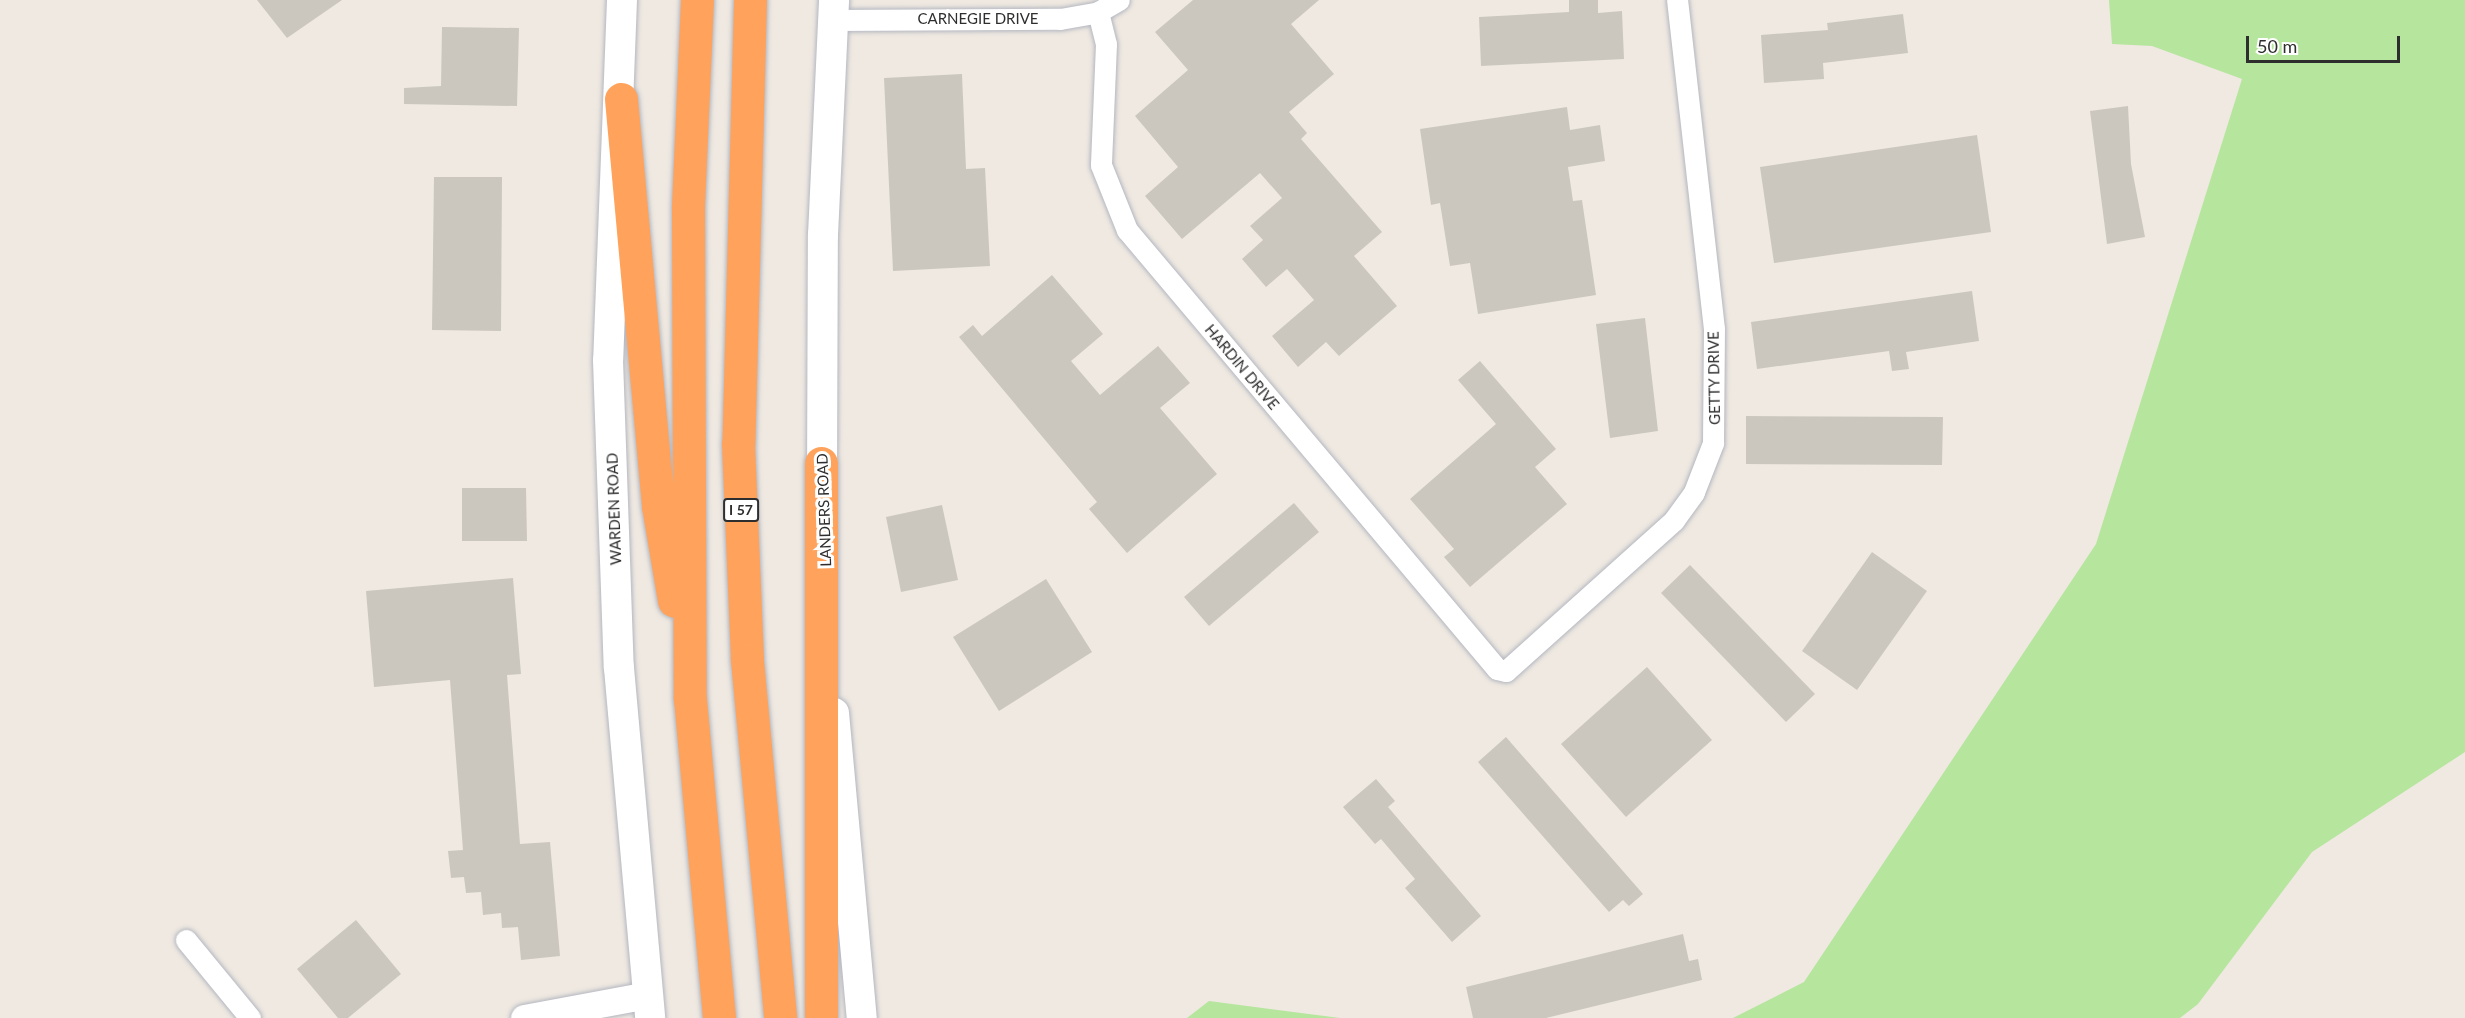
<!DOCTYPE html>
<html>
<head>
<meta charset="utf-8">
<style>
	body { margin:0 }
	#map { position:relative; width:2465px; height:1018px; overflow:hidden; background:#efe9e1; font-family:Lato,sans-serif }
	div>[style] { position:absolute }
	.green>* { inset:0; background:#b6e59e }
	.building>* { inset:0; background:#cbc7bf }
	.roads { filter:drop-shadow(0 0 2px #b4b7c1) drop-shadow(0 0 2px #b4b7c1) }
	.minor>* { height:21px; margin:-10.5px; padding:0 10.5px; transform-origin:10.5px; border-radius:10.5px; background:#fff }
	.tertiary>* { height:27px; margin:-13.5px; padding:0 13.5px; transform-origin:13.5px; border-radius:13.5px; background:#fff }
	.secondary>* { height:30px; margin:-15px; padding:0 15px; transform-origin:15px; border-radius:15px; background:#fff }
	.motorway>* { height:33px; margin:-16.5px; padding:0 16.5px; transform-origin:16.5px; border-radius:16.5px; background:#ffa35c }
	span { translate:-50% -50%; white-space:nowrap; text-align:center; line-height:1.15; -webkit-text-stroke:6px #fff; paint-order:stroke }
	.shield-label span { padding:2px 4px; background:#fff; border:2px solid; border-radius:4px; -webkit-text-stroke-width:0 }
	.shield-label { font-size:14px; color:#2e2e2e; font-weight:700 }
	.street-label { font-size:15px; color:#2e2e2e }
	.scale { position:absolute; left:2246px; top:36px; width:154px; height:27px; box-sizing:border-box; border:3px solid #2e2e2e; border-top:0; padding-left:8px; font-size:18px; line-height:21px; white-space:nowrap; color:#2e2e2e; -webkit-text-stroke:4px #fff; paint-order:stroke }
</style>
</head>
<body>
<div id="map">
	<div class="green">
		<i style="clip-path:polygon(2109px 0,2465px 0,2465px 752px,2312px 852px,2198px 1004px,2180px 1018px,1733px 1018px,1804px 982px,2096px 544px,2242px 79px,2152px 46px,2112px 44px)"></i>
		<i style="clip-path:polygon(1209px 1001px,1340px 1018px,1187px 1018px)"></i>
	</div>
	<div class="building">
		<i style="clip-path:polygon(257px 0,342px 0,287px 38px)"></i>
		<i style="clip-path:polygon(1193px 0,1319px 0,1291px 24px,1334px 74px,1289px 112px,1307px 133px,1301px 139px,1382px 232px,1354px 256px,1397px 306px,1339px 356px,1326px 342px,1298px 367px,1272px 336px,1314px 300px,1287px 269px,1266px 287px,1242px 259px,1263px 240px,1250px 226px,1282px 198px,1260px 173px,1182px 239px,1145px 196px,1178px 167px,1135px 116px,1188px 70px,1155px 32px)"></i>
		<i style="clip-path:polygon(1569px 0,1598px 0,1598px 13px,1622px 11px,1624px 59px,1481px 66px,1479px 17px,1569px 12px)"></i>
		<i style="clip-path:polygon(1903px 14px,1908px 53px,1823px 63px,1824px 79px,1764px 83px,1761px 35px,1828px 30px,1827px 23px)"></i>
		<i style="clip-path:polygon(442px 27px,519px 28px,517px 106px,404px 104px,404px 88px,441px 86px)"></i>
		<i style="clip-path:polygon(962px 74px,966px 169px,985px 168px,990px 266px,893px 271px,884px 78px)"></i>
		<i style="clip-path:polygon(2128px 106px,2131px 164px,2145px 237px,2107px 244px,2090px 111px)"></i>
		<i style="clip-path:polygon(1567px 107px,1570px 130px,1600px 125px,1605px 161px,1568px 167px,1573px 201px,1582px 200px,1596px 295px,1478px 314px,1470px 263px,1450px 266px,1440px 203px,1431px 205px,1420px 129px)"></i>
		<i style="clip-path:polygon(1977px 135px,1991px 232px,1774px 263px,1760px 167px)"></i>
		<i style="clip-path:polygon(434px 177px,502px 177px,501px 331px,432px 330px)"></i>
		<i style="clip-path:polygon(1052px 275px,1103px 334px,1071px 361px,1100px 395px,1158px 346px,1190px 383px,1160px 408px,1217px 474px,1127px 553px,1089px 509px,1097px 502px,959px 337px,973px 325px,982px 336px)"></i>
		<i style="clip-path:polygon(1972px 291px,1979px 341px,1906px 352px,1909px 369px,1892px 371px,1889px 351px,1757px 369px,1751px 322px)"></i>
		<i style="clip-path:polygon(1645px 318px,1658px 431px,1610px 438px,1596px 324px)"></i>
		<i style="clip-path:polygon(1480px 361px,1556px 449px,1535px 467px,1567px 504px,1470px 587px,1444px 557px,1454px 549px,1410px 499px,1496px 424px,1458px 380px)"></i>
		<i style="clip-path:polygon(1746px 416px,1943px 417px,1942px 465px,1746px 464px)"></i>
		<i style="clip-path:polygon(462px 488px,526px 488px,527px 541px,462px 541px)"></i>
		<i style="clip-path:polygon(1294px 503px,1319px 532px,1209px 626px,1184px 597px)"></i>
		<i style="clip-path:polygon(942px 505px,958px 580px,901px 592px,886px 517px)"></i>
		<i style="clip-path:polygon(1872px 552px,1927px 591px,1857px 690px,1802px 651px)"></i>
		<i style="clip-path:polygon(1690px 565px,1815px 694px,1786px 722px,1661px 593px)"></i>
		<i style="clip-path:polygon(513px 578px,521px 674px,507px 675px,520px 844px,550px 842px,560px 956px,521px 960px,518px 927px,502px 928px,501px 913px,483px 915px,481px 892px,466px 893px,464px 877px,451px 878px,448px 851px,463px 850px,450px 680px,374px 687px,366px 591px)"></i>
		<i style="clip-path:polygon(1046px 579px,1092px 652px,999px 711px,953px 637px)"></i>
		<i style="clip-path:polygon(1647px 667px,1712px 740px,1626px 817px,1561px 744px)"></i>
		<i style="clip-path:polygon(1506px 737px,1643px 894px,1629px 906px,1623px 900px,1609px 912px,1478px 762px)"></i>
		<i style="clip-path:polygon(1376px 779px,1395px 801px,1388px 807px,1481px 916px,1452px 942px,1405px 888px,1415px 879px,1381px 839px,1375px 844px,1343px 807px)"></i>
		<i style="clip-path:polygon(356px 920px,401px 974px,348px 1018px,338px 1018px,297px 969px)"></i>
		<i style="clip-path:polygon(1683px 934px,1689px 961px,1698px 959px,1702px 980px,1546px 1018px,1473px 1018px,1466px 987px)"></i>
	</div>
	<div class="roads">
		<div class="minor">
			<i style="left:1098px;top:12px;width:33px;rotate:76deg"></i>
			<i style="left:1106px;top:44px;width:121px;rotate:92.4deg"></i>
			<i style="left:1101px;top:165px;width:70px;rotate:68.2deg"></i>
			<i style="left:1127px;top:230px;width:574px;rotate:49.87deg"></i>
			<i style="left:1497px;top:669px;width:9px;rotate:13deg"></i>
			<i style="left:1506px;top:671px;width:226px;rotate:-41.9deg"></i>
			<i style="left:1674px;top:520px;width:34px;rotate:-54deg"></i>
			<i style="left:1694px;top:492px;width:53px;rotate:-68.8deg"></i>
			<i style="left:1713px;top:443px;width:114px;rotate:-89.5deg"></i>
			<i style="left:1714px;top:329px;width:331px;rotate:-96.4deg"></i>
			<i style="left:833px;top:20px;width:227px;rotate:-0.3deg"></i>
			<i style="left:1060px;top:19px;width:39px;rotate:-10deg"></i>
			<i style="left:1098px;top:12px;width:24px;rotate:-30deg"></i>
			<i style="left:186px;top:940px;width:101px;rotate:50.6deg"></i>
		</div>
		<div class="tertiary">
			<i style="left:524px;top:1018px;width:126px;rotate:-10.5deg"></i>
		</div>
		<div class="secondary">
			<i style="left:622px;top:0;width:360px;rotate:92.2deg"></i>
			<i style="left:608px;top:360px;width:308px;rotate:88deg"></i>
			<i style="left:619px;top:668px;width:351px;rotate:84.9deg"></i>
			<i style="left:822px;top:486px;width:251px;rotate:-89.8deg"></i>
			<i style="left:823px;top:235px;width:235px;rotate:-87.3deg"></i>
			<i style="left:834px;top:713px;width:306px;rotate:84.8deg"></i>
		</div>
		<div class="motorway">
			<i style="left:697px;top:0;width:208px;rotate:92.5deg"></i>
			<i style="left:688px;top:208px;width:491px;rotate:89.8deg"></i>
			<i style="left:690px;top:699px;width:320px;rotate:84.8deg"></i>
			<i style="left:750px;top:0;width:444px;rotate:91.5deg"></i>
			<i style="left:738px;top:444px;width:216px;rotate:87.6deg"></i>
			<i style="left:747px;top:660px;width:360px;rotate:84.7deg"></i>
			<i style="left:621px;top:99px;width:409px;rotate:84.8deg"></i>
			<i style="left:658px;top:506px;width:96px;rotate:80.4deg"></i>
			<i style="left:821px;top:1018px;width:555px;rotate:-90deg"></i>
		</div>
	</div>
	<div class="shield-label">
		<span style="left:741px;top:510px">I 57</span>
	</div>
	<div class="street-label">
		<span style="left:978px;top:19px">CARNEGIE DRIVE</span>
		<span style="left:1242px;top:367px;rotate:50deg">HARDIN DRIVE</span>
		<span style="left:1714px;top:378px;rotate:-91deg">GETTY DRIVE</span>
		<span style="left:614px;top:509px;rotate:-92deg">WARDEN ROAD</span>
		<span style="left:824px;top:510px;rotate:-92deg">LANDERS ROAD</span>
	</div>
	<div class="scale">50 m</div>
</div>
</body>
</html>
